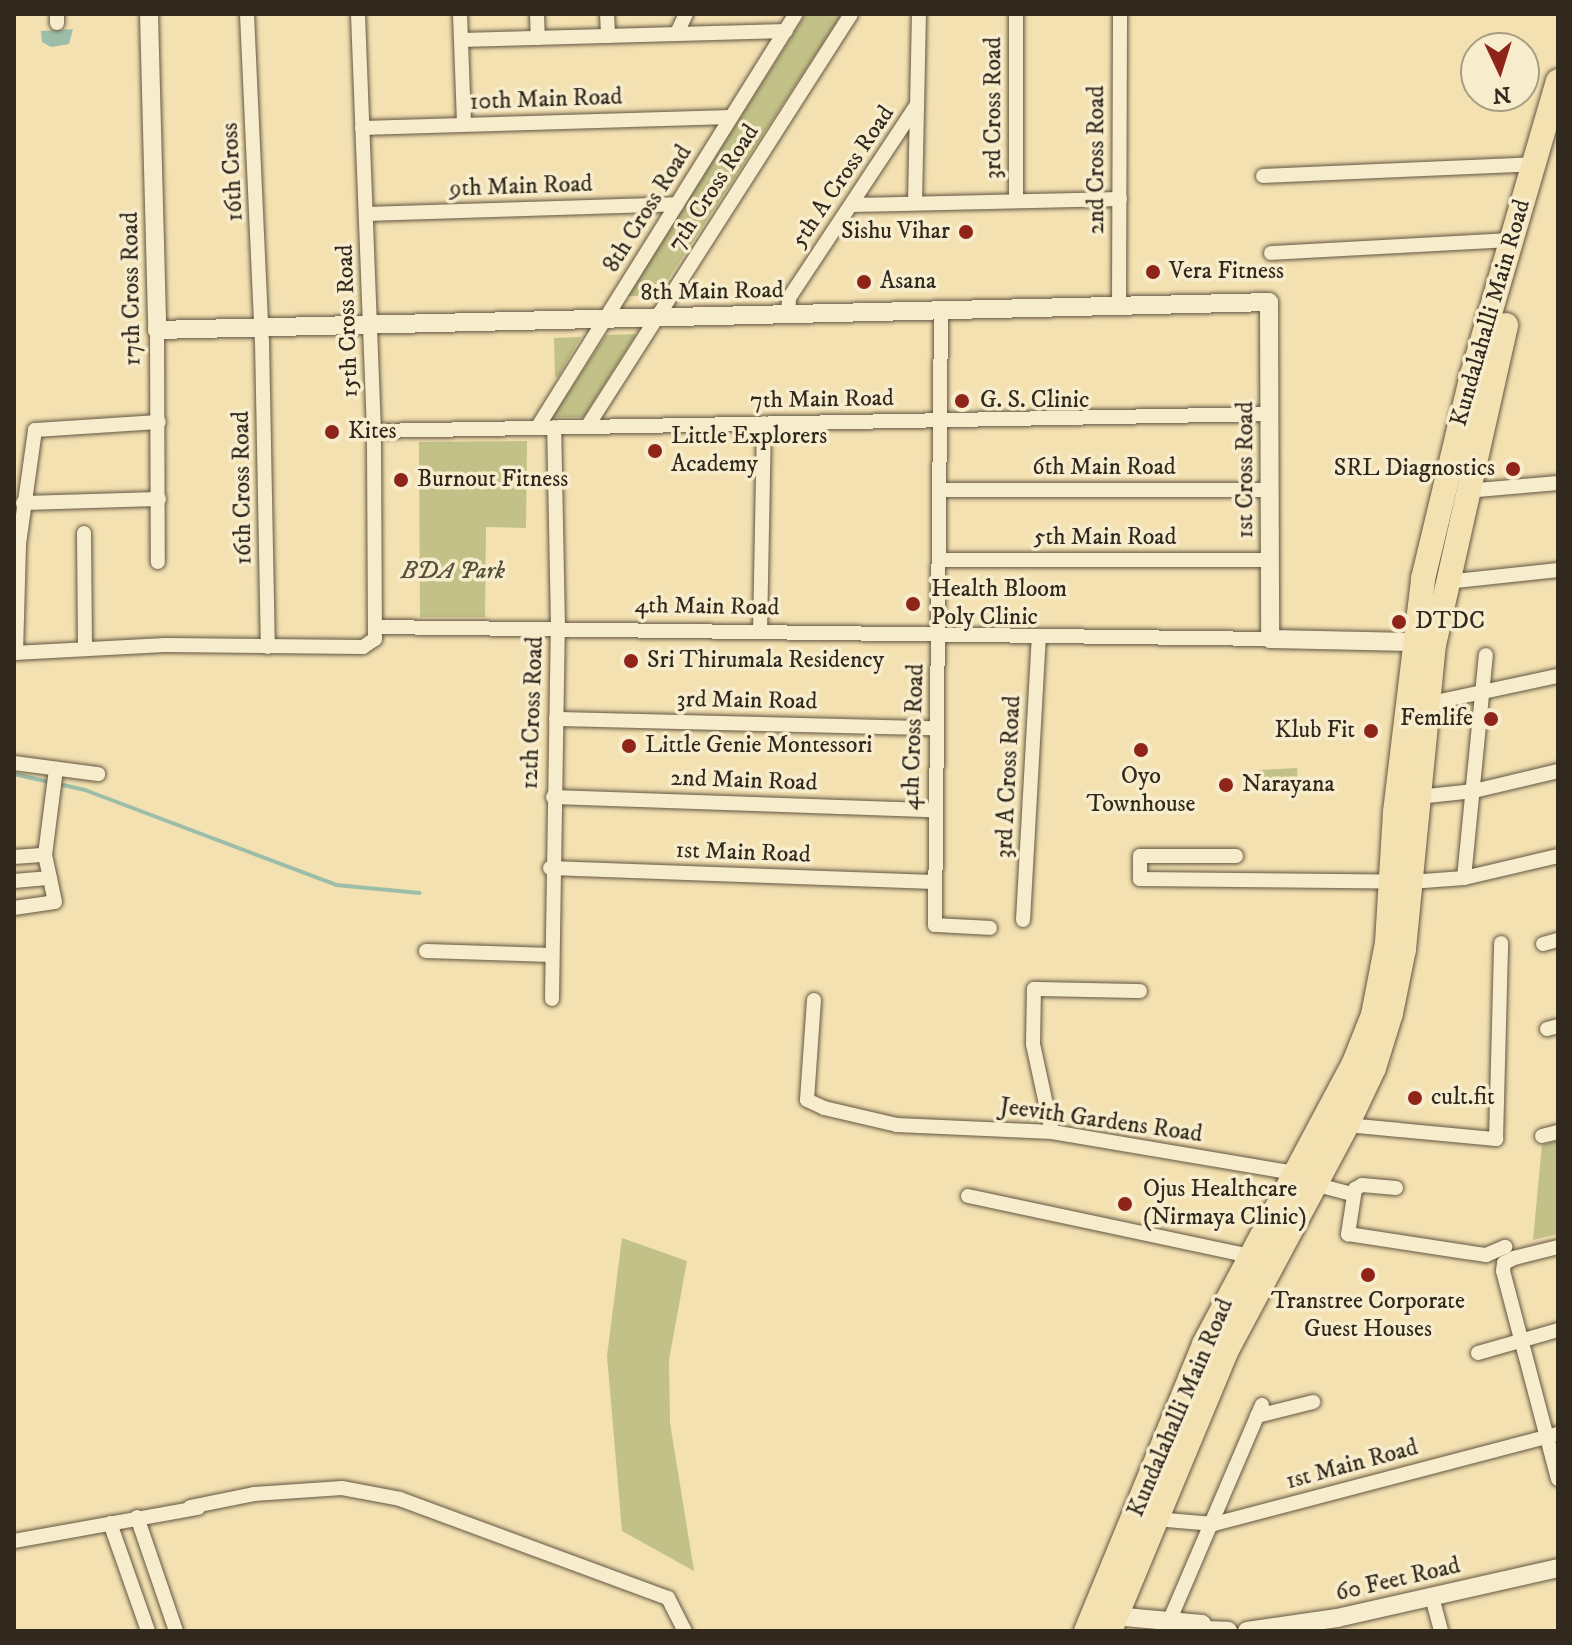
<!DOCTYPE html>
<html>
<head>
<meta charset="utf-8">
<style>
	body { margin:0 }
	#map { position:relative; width:1572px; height:1645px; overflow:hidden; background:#f3e1b1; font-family:"IM FELL DW Pica",serif }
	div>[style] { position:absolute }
	.green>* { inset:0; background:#c2c187 }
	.water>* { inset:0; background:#9cbea9 }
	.stream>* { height:4px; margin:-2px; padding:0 2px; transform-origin:2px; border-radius:2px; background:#9cbea9 }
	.roads { filter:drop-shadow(0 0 2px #625643) drop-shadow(0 0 2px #625643) }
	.minor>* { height:14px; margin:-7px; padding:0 7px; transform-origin:7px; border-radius:7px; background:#f7eccc }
	.tertiary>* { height:18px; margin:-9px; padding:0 9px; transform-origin:9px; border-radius:9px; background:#f7eccc }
	.primary>* { height:24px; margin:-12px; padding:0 12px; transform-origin:12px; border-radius:12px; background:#f3e1b1 }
	.dots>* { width:22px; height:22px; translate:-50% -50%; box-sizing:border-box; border:4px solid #f7eccc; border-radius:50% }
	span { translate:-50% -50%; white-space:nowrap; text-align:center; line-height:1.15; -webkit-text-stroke:7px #f7eccc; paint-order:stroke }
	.street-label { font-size:24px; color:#31281e }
	.poi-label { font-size:24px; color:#31281e }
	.right { translate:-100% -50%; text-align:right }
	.left { translate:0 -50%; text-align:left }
	.park-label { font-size:24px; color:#554e38; font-style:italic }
	.frame { position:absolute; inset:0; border:16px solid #31281e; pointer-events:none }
	.north { position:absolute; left:1460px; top:32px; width:80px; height:80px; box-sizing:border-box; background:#f7eccc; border:2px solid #a89e86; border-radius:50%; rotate:176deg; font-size:22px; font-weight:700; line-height:32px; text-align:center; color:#31281e }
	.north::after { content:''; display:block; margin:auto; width:28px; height:36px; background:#8f2418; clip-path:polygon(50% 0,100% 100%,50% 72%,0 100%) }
</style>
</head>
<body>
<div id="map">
	<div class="green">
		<i style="clip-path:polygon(806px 14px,842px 14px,657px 296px,626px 296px)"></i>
		<i style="clip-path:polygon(636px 334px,584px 417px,552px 417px,606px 335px)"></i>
		<i style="clip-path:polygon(581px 337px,558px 377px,555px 377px,554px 338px)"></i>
		<i style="clip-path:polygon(527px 441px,526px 528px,486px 527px,485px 617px,420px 617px,419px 442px)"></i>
		<i style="clip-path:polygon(1297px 768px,1298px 789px,1258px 790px,1258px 770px)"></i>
		<i style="clip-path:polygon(1558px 1141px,1558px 1234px,1533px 1240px,1542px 1145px)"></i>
		<i style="clip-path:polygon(622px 1238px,687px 1261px,669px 1360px,670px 1423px,694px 1571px,622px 1531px,607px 1356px)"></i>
	</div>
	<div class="water">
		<i style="clip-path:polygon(73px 29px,69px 44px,51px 47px,42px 42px,41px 31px)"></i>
	</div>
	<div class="stream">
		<i style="left:14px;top:774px;width:73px;rotate:12.7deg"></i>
		<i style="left:85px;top:790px;width:268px;rotate:20.7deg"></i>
		<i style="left:336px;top:885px;width:84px;rotate:5.4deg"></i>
	</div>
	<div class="roads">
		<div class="minor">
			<i style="left:57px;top:14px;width:9px;rotate:90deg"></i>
			<i style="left:247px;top:14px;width:327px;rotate:87.4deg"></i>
			<i style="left:262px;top:341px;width:306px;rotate:88.9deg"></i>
			<i style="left:460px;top:14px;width:110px;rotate:87.9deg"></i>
			<i style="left:537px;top:14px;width:24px;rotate:88deg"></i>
			<i style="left:607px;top:14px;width:22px;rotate:87deg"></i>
			<i style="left:677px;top:33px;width:21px;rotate:-65deg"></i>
			<i style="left:461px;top:40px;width:325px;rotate:-1.6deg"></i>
			<i style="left:362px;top:128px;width:369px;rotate:-1.7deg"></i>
			<i style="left:1263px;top:176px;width:270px;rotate:-2.5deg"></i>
			<i style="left:1016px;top:201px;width:187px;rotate:-90deg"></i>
			<i style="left:915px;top:203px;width:189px;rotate:-88.8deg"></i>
			<i style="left:852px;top:205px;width:268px;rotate:-1.3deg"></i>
			<i style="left:366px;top:214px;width:311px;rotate:-1.8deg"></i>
			<i style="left:1271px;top:253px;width:242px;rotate:-3.1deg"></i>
			<i style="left:1119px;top:306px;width:292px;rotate:-89.8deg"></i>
			<i style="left:941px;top:310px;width:615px;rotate:90.56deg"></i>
			<i style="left:935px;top:925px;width:55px;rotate:3.1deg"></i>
			<i style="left:788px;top:314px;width:16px;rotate:-86deg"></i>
			<i style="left:789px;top:298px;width:230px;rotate:-56.5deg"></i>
			<i style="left:157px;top:330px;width:232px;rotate:89.8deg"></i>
			<i style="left:587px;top:427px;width:490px;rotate:-57.4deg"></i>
			<i style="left:537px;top:428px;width:488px;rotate:-58deg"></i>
			<i style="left:374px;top:431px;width:896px;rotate:-1.09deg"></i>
			<i style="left:939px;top:490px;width:330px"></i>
			<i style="left:1466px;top:491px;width:92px;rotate:-5deg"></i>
			<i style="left:23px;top:503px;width:136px;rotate:-1.7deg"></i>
			<i style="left:84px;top:533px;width:114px;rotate:89.5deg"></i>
			<i style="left:940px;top:560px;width:330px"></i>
			<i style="left:1446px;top:582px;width:113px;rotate:-6.1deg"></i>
			<i style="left:377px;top:627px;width:893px;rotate:0.77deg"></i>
			<i style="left:760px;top:632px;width:209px;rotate:-88.9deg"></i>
			<i style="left:14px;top:653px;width:151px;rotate:-3deg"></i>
			<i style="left:165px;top:645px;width:198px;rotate:0.6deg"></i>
			<i style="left:363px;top:647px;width:14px;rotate:-34deg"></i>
			<i style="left:375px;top:639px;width:208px;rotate:-90.3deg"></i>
			<i style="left:374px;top:431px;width:417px;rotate:-92.2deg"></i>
			<i style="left:16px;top:653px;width:109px;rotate:-88.4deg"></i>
			<i style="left:19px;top:544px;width:115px;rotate:-82deg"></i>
			<i style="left:35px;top:430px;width:124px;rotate:-3.7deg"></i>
			<i style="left:1427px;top:704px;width:134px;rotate:-12.1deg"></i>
			<i style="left:556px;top:719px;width:380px;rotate:1.4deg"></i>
			<i style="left:14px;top:763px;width:85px;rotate:7.5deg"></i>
			<i style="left:553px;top:797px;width:380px;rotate:2deg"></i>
			<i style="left:1418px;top:797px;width:56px;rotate:-6.1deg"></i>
			<i style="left:1474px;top:791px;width:86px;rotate:-13.4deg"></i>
			<i style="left:1236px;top:856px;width:96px;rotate:180deg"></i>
			<i style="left:1140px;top:856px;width:23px;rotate:90deg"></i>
			<i style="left:1140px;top:879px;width:270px;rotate:0.6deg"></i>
			<i style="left:1410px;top:882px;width:54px;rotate:-4.2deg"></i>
			<i style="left:1464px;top:878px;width:97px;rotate:-13.2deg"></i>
			<i style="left:14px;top:857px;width:31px;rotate:-4deg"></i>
			<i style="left:550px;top:868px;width:384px;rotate:2.1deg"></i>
			<i style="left:1464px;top:878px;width:224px;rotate:-84.4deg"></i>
			<i style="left:14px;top:881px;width:36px;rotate:-5deg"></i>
			<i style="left:14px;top:908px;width:41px;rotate:-8.3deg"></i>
			<i style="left:55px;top:902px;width:48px;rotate:-102deg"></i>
			<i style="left:45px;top:855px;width:87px;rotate:-82.7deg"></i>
			<i style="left:1023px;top:920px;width:283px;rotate:-86.8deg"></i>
			<i style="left:1543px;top:944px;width:16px;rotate:-15deg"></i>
			<i style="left:426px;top:951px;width:126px;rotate:1.8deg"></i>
			<i style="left:552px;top:999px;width:371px;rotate:-89.1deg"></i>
			<i style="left:558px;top:628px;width:201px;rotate:-91.1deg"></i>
			<i style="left:814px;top:1000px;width:100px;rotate:94deg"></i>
			<i style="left:807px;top:1100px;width:19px;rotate:25deg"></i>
			<i style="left:824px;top:1108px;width:75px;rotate:13.1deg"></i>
			<i style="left:897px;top:1125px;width:155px;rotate:2.6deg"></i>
			<i style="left:1052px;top:1132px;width:246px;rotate:9.6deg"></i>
			<i style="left:1547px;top:1029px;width:11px;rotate:-15deg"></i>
			<i style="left:1347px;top:1125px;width:150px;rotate:5.4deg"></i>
			<i style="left:1496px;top:1139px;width:196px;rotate:-88.5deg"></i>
			<i style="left:1052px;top:1132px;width:90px;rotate:-102.2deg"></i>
			<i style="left:1033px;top:1044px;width:55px;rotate:-89deg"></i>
			<i style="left:1034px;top:989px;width:106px;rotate:1.1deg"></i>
			<i style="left:1542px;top:1136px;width:16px;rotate:-14deg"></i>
			<i style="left:1314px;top:1184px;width:39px;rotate:15deg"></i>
			<i style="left:1396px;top:1188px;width:34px;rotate:-175deg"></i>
			<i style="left:1362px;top:1185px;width:8px;rotate:150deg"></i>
			<i style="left:1355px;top:1189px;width:46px;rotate:98.8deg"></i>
			<i style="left:1348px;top:1234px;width:140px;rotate:8.7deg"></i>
			<i style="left:1486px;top:1255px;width:21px;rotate:-23deg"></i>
			<i style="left:968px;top:1196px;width:289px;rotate:12deg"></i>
			<i style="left:1558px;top:1247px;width:45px;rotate:166deg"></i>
			<i style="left:1514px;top:1258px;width:11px;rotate:153deg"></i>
			<i style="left:1504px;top:1263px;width:8px;rotate:97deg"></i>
			<i style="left:1503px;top:1271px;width:215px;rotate:75.2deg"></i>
			<i style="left:1478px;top:1353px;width:83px;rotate:-16deg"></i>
			<i style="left:1257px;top:1416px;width:58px;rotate:-14deg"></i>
			<i style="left:190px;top:1507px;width:65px;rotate:-11.5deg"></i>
			<i style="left:254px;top:1494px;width:88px;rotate:-3.9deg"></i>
			<i style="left:342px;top:1488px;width:59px;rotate:10.7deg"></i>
			<i style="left:400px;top:1499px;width:286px;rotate:20.3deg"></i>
			<i style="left:668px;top:1598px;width:37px;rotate:63deg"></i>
			<i style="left:137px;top:1517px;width:120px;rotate:71.1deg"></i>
			<i style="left:1155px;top:1519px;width:59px;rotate:4.8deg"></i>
			<i style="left:1214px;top:1524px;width:356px;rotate:-14.7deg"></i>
			<i style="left:110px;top:1523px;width:114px;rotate:70.6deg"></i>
			<i style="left:14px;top:1541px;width:187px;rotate:-10.2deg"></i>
			<i style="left:1432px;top:1597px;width:35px;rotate:75deg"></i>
			<i style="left:1165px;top:1631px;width:246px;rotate:-66.8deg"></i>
		</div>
		<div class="tertiary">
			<i style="left:149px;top:14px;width:316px;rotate:88.5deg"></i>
			<i style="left:157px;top:330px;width:1112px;rotate:-1.44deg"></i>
			<i style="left:1269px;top:302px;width:337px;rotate:89.8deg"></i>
			<i style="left:1270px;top:639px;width:143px;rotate:1.2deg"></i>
			<i style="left:1114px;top:1616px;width:88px;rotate:5.2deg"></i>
			<i style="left:1202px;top:1624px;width:7px;rotate:63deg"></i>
			<i style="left:1205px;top:1630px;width:23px;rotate:2deg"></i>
			<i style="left:1247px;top:1631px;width:91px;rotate:-8.2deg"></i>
			<i style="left:1337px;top:1618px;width:227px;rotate:-12.7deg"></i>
		</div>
		<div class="primary">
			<i style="left:1086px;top:1631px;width:310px;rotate:-67.6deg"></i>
			<i style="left:1204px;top:1344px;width:319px;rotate:-61.9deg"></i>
			<i style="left:1354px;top:1063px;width:52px;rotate:-68.4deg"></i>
			<i style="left:1373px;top:1015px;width:73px;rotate:-79deg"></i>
			<i style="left:1387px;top:943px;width:131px;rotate:-86.5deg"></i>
			<i style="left:1395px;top:812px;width:235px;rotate:-83.1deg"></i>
			<i style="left:1423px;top:579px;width:210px;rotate:-76.5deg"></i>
			<i style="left:1472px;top:375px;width:306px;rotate:-73.7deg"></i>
			<i style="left:1110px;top:1631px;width:307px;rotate:-67.4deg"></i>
			<i style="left:1228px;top:1348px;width:253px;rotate:-61.9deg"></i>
			<i style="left:1347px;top:1125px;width:63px;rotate:-64.7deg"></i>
			<i style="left:1374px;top:1068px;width:58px;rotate:-72.8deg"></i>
			<i style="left:1391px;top:1013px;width:65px;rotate:-78.5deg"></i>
			<i style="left:1404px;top:949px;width:305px;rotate:-84.4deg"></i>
			<i style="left:1434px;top:645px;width:328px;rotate:-77.3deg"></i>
		</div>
	</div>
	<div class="dots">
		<i style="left:966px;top:232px;background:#8f2418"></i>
		<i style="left:1153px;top:272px;background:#8f2418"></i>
		<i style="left:864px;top:282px;background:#8f2418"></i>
		<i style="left:962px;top:401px;background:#8f2418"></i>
		<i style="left:332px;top:432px;background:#8f2418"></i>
		<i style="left:655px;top:451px;background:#8f2418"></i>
		<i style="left:1513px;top:469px;background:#8f2418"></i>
		<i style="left:401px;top:480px;background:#8f2418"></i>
		<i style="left:913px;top:604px;background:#8f2418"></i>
		<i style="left:1399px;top:622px;background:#8f2418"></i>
		<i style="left:631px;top:661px;background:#8f2418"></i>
		<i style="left:1491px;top:719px;background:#8f2418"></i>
		<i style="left:1371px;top:731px;background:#8f2418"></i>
		<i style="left:629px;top:746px;background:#8f2418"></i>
		<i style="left:1141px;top:750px;background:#8f2418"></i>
		<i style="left:1226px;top:785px;background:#8f2418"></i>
		<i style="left:1415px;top:1098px;background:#8f2418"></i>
		<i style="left:1125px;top:1204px;background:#8f2418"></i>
		<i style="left:1368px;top:1275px;background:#8f2418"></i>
	</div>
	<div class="street-label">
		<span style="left:546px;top:100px;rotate:-2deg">10th Main Road</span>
		<span style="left:994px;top:108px;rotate:-90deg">3rd Cross Road</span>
		<span style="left:1097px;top:160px;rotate:-90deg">2nd Cross Road</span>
		<span style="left:233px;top:172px;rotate:-93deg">16th Cross</span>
		<span style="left:843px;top:177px;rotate:-56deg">5th A Cross Road</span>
		<span style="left:521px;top:187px;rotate:-2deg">9th Main Road</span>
		<span style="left:714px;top:188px;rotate:-57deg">7th Cross Road</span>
		<span style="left:648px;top:209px;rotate:-58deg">8th Cross Road</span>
		<span style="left:132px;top:289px;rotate:-91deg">17th Cross Road</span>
		<span style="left:712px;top:292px;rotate:-1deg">8th Main Road</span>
		<span style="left:1491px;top:313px;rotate:-74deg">Kundalahalli Main Road</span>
		<span style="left:348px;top:321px;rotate:-92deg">15th Cross Road</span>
		<span style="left:822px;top:400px;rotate:-1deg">7th Main Road</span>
		<span style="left:1104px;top:468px">6th Main Road</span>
		<span style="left:1246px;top:470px;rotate:-90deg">1st Cross Road</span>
		<span style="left:243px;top:488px;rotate:-91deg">16th Cross Road</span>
		<span style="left:1105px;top:538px">5th Main Road</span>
		<span style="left:707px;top:607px;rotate:1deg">4th Main Road</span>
		<span style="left:747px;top:701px;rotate:1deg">3rd Main Road</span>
		<span style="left:533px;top:713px;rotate:-88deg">12th Cross Road</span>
		<span style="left:914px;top:737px;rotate:-88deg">4th Cross Road</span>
		<span style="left:1009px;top:777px;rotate:-87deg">3rd A Cross Road</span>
		<span style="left:744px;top:781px;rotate:2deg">2nd Main Road</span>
		<span style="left:743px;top:853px;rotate:2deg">1st Main Road</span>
		<span style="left:1101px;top:1121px;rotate:8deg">Jeevith Gardens Road</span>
		<span style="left:1181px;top:1408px;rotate:-67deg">Kundalahalli Main Road</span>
		<span style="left:1352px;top:1465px;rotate:-15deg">1st Main Road</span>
		<span style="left:1398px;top:1580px;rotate:-13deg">60 Feet Road</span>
	</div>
	<div class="poi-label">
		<span class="right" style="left:950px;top:232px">Sishu Vihar</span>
		<span class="left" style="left:1169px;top:272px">Vera Fitness</span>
		<span class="left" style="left:880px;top:282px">Asana</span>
		<span class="left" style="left:980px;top:401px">G. S. Clinic</span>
		<span class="left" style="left:348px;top:432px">Kites</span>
		<span class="left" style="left:671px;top:451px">Little Explorers<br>Academy</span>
		<span class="right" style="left:1495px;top:469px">SRL Diagnostics</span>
		<span class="left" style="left:417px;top:480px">Burnout Fitness</span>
		<span class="left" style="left:931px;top:604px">Health Bloom<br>Poly Clinic</span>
		<span class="left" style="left:1415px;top:622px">DTDC</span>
		<span class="left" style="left:647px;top:661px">Sri Thirumala Residency</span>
		<span class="right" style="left:1473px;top:719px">Femlife</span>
		<span class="right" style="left:1355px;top:731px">Klub Fit</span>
		<span class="left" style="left:645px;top:746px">Little Genie Montessori</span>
		<span style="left:1141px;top:791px">Oyo<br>Townhouse</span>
		<span class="left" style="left:1242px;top:785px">Narayana</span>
		<span class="left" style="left:1431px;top:1098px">cult.fit</span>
		<span class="left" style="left:1143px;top:1204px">Ojus Healthcare<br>(Nirmaya Clinic)</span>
		<span style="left:1368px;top:1316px">Transtree Corporate<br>Guest Houses</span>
	</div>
	<div class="park-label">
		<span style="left:453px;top:572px">BDA Park</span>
	</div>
	<div class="frame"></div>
	<div class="north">N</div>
</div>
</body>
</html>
